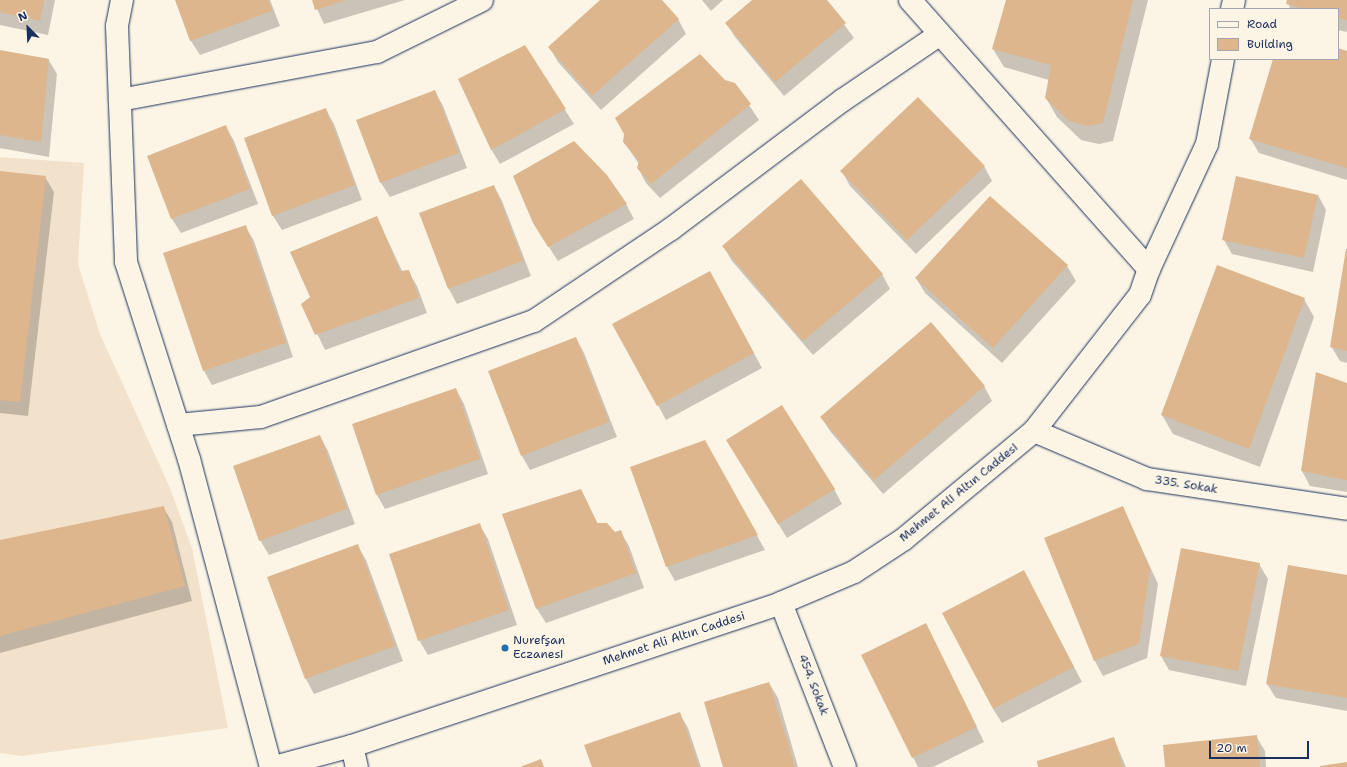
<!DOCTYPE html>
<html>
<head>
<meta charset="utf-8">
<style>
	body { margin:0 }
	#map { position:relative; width:1347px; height:767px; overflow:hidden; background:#fcf5e5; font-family:"Shantell Sans",sans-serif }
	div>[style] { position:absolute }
	.built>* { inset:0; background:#f3e2cb }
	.shadow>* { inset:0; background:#0003 }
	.building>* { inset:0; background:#ddb68d }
	.roads { filter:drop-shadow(0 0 1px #1b2f5e) drop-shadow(0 0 1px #1b2f5e) }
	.minor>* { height:22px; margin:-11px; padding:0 11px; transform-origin:11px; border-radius:11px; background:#fcf5e5 }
	.tertiary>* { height:22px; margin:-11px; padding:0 11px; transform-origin:11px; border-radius:11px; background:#fcf5e5 }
	.dots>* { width:11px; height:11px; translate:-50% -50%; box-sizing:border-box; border:2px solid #fcf5e5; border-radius:50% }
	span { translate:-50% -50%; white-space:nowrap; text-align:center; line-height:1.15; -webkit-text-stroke:3.5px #fcf5e5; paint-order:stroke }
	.street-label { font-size:12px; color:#1b2f5e }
	.poi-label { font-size:12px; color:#1b2f5e }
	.left { translate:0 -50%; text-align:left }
	.legend { position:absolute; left:1209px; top:8px; width:130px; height:52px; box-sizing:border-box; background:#fcf5e5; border:1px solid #a2a6af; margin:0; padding:5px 7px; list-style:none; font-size:12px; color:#1b2f5e }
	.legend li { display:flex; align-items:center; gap:8px; height:20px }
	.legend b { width:20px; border:1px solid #a2a6af }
	.north { position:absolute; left:8px; top:8px; width:40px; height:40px; -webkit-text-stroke:3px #fcf5e5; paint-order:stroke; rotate:336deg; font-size:11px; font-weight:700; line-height:16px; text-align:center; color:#1b2f5e }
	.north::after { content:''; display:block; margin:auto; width:14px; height:18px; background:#1b2f5e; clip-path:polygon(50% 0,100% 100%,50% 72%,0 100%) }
	.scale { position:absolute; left:1209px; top:741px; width:100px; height:18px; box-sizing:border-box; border:2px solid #1b2f5e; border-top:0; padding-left:5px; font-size:12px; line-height:14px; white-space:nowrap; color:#1b2f5e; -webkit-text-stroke:3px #fcf5e5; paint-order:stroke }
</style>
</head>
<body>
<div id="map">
	<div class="built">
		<i style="clip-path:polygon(0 157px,84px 163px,78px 264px,100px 334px,170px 488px,192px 548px,228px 728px,22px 756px,0 753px)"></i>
	</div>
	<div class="shadow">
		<i style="clip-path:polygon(0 0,55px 0,48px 35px,0 25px)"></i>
		<i style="clip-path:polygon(176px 0,270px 0,280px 26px,200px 55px,191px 41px)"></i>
		<i style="clip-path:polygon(313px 0,405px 0,324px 24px)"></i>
		<i style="clip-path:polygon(601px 0,660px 0,678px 19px,686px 34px,601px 110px,558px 62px,549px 47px)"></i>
		<i style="clip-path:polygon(702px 0,723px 0,711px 11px)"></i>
		<i style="clip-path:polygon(754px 0,826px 0,854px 38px,784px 96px,735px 37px,726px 23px)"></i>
		<i style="clip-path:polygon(1007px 0,1148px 0,1113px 141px,1099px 144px,1081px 140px,1057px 117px,1046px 98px,1049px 80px,1004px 67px,993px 49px)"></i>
		<i style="clip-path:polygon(1288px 0,1347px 0,1347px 32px,1338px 30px,1338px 9px,1290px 9px)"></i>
		<i style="clip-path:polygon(524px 46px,574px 124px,500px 164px,491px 149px)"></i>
		<i style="clip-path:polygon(1338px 49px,1347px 52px,1347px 180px,1259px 153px,1250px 138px,1274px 59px,1338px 59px)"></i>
		<i style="clip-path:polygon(0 51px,48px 59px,57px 74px,49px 157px,0 148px)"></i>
		<i style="clip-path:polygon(724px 81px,734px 83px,759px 120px,660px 198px,646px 183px,638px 168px,639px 164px,624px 142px,625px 133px)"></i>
		<i style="clip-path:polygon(435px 91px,443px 106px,467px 168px,390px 197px,381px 183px,358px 120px)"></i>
		<i style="clip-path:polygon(325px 109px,334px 124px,362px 200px,282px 230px,273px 216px,245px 139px)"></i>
		<i style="clip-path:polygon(226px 127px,234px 141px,258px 204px,181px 233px,172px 219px,149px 156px)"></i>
		<i style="clip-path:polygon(984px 166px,992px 181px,916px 254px,850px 186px,842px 171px)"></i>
		<i style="clip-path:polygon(0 172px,45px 177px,54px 192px,28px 416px,0 413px)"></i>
		<i style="clip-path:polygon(494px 186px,502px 201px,531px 276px,457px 304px,449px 289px,420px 214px)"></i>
		<i style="clip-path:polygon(1318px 195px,1326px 210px,1313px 272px,1232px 254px,1224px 240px)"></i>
		<i style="clip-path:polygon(626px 204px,634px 219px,558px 261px,543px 238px)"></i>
		<i style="clip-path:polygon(377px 217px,402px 271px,408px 271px,417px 286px,427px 313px,325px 350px,303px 304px,311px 297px)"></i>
		<i style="clip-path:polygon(245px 226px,254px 241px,293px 357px,212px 385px,204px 371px)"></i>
		<i style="clip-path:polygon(723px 246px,882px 274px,890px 289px,813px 355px,732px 261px)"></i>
		<i style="clip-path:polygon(1347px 250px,1347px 363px,1340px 361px,1331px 346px)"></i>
		<i style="clip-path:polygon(1067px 266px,1076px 281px,1002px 363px,925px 293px,916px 278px)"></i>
		<i style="clip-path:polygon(718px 287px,762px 368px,666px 420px,658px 405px)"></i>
		<i style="clip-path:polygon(1304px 299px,1314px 317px,1260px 467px,1173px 434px,1162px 415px)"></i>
		<i style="clip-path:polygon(576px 338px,584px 353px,617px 437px,530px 470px,522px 456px)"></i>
		<i style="clip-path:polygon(1347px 384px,1347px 492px,1310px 486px,1302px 471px)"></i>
		<i style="clip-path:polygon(984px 386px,992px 401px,883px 494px,830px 431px,821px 417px)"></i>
		<i style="clip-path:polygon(456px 389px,464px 404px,488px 474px,385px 509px,377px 495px)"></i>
		<i style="clip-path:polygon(320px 436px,328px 451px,355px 524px,269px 555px,260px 540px)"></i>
		<i style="clip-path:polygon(736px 455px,834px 489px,842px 504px,787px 538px)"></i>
		<i style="clip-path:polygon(713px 456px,765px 550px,675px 581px,667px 567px)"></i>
		<i style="clip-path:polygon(581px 490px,598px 524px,615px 534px,620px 531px,629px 546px,644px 588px,546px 623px,537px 609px)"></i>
		<i style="clip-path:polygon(163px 507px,172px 522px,192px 601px,0 653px,0 541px)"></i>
		<i style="clip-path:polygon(1123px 508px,1158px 584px,1147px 658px,1103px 676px,1095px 661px,1045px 538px)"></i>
		<i style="clip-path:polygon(479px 524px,488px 539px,517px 625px,428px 655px,419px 640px)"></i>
		<i style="clip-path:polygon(357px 545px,366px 560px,403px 661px,314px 694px,306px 679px,268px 578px)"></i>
		<i style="clip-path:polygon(1259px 564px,1268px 579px,1246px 686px,1169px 670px,1161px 656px)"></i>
		<i style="clip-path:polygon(1024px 572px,1082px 682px,1002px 723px,993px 709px)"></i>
		<i style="clip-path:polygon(1347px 576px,1347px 711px,1276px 698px,1267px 684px)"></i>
		<i style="clip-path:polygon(926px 624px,984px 742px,933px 767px,918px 767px,862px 655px)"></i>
		<i style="clip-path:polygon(769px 683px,778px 698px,798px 767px,724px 767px)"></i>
		<i style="clip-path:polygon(679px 713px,688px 728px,701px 767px,593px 767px)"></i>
		<i style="clip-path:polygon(1256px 736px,1265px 751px,1266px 767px,1166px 767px)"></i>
		<i style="clip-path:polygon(1114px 739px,1126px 767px,1040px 767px)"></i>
	</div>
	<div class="building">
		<i style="clip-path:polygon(0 0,44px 0,40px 21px,0 12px)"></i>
		<i style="clip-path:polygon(175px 0,268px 0,272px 11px,190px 41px)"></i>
		<i style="clip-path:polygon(312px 0,347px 0,315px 10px)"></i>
		<i style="clip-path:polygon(600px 0,662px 0,679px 19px,592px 96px,548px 47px)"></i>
		<i style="clip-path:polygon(752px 0,827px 0,846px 23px,775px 82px,725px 23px)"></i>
		<i style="clip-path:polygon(1006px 0,1133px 0,1103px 123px,1088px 126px,1069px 121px,1045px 98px,1051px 65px,992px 49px)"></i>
		<i style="clip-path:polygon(1287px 0,1347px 0,1347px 20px,1338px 18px,1338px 9px,1304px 9px,1286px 4px)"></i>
		<i style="clip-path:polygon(525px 45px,566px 109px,491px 150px,458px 79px)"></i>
		<i style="clip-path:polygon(1338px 48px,1347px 51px,1347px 168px,1249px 139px,1273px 59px,1338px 59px)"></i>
		<i style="clip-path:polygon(0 50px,49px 59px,41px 142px,0 135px)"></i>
		<i style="clip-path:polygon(700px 54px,725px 80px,735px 83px,751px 104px,651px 184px,637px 168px,639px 161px,623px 142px,624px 134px,615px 118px)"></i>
		<i style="clip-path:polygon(435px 90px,459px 153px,380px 183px,356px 120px)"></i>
		<i style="clip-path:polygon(918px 97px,985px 166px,907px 240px,840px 171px)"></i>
		<i style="clip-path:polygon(326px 108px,355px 185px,272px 216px,244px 138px)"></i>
		<i style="clip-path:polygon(226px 125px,250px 189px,171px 219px,147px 156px)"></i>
		<i style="clip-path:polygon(574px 141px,607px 175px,627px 204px,548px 247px,533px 223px,513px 176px)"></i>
		<i style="clip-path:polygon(0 171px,46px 176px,20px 402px,0 400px)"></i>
		<i style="clip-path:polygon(1236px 176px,1318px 195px,1304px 258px,1222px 240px)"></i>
		<i style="clip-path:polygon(801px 179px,883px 274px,803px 341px,722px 246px)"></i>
		<i style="clip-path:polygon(494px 185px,523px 261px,448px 289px,419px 213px)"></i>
		<i style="clip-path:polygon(990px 196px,1068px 265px,993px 348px,915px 278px)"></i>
		<i style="clip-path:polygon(377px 216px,400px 271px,409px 270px,419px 298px,315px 335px,301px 304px,310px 297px,290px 252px)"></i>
		<i style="clip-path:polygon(246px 225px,286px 343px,203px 371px,163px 253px)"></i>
		<i style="clip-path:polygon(1346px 249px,1347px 249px,1347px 351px,1330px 347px)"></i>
		<i style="clip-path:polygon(1217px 265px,1305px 298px,1249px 449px,1161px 415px)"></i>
		<i style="clip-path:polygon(710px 271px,754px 353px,657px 406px,612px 324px)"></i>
		<i style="clip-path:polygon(931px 322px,985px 386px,874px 480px,820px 417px)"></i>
		<i style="clip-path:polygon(576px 337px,609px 422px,521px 456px,488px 371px)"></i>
		<i style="clip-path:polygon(1316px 372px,1347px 383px,1347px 480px,1301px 471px)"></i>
		<i style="clip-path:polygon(456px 388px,480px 459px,376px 495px,352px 424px)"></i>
		<i style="clip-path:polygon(782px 405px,835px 489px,778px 524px,726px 440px)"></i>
		<i style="clip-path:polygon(320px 435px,347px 509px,259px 541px,233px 466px)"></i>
		<i style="clip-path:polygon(705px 440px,758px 535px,666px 567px,630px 467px)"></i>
		<i style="clip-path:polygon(581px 489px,597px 523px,607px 523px,615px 532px,621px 530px,636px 573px,536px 609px,502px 514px)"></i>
		<i style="clip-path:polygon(164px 506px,185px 586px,0 636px,0 540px)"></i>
		<i style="clip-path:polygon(1123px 506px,1150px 568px,1139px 644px,1094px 661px,1044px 538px)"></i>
		<i style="clip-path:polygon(480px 523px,509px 610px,418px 641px,389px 554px)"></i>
		<i style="clip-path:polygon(358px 544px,395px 646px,305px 679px,267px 577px)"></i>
		<i style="clip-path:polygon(1181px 548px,1260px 563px,1238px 671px,1160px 656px)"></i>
		<i style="clip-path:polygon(1288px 565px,1347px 575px,1347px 698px,1266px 684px)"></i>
		<i style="clip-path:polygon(1024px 570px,1074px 667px,993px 709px,942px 613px)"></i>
		<i style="clip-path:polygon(926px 623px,977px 727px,912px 758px,861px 655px)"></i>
		<i style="clip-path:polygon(769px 682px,795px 767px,723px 767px,704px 702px)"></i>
		<i style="clip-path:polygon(680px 712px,699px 767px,592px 767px,584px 745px)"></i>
		<i style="clip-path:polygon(1257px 735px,1260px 767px,1165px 767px,1163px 745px)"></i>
		<i style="clip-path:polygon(1114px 737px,1123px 767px,1038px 767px,1037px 761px)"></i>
		<i style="clip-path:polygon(541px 759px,544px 767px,520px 767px)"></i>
		<i style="clip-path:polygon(1347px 762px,1347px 767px,1320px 767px,1320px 766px)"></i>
	</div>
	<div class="roads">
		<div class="minor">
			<i style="left:122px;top:0;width:26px;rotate:101deg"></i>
			<i style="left:117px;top:26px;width:236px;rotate:87.8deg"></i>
			<i style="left:126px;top:262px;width:207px;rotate:72.3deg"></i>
			<i style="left:189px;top:459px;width:319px;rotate:75.1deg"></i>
			<i style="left:910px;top:0;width:360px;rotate:48.4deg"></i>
			<i style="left:120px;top:100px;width:261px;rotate:-10.6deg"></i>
			<i style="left:377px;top:52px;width:117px;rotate:-26.3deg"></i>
			<i style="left:178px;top:425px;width:83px;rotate:-5.5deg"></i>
			<i style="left:261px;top:417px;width:289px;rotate:-19.4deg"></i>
			<i style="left:534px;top:321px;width:165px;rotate:-33.9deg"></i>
			<i style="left:671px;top:229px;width:215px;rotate:-36.9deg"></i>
			<i style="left:843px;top:100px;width:117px;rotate:-34.2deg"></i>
			<i style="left:1034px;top:431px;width:123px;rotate:23deg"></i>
			<i style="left:1147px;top:479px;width:202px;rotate:8.5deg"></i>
			<i style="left:781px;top:603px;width:176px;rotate:68.7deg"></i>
			<i style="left:352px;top:746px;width:22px;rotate:77deg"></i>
		</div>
		<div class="tertiary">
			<i style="left:1232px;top:9px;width:9px;rotate:-77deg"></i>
			<i style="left:274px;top:767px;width:81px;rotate:-15.1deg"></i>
			<i style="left:352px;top:746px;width:452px;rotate:-18.4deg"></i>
			<i style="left:781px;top:603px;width:79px;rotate:-23deg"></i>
			<i style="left:854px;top:572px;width:60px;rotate:-33.4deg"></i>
			<i style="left:904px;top:539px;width:169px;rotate:-39.7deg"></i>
			<i style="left:1034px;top:431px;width:172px;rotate:-52.1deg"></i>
			<i style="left:1140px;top:295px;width:28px;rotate:-71deg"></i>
			<i style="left:1149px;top:269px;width:138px;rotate:-65.1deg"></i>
			<i style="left:1207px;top:144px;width:86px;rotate:-79.3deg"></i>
		</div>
	</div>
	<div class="dots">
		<i style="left:505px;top:648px;background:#1f6fb2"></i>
	</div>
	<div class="street-label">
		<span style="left:1186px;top:485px;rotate:9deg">335. Sokak</span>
		<span style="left:959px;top:493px;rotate:-39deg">Mehmet Ali Altın Caddesi</span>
		<span style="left:674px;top:639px;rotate:-18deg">Mehmet Ali Altın Caddesi</span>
		<span style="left:813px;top:685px;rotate:69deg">454. Sokak</span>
	</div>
	<div class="poi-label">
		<span class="left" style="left:513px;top:648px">Nurefşan<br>Eczanesi</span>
	</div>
	<ul class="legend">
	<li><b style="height:5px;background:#fcf5e5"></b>Road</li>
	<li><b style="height:11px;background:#ddb68d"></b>Building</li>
	</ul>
	<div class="north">N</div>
	<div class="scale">20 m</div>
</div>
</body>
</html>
